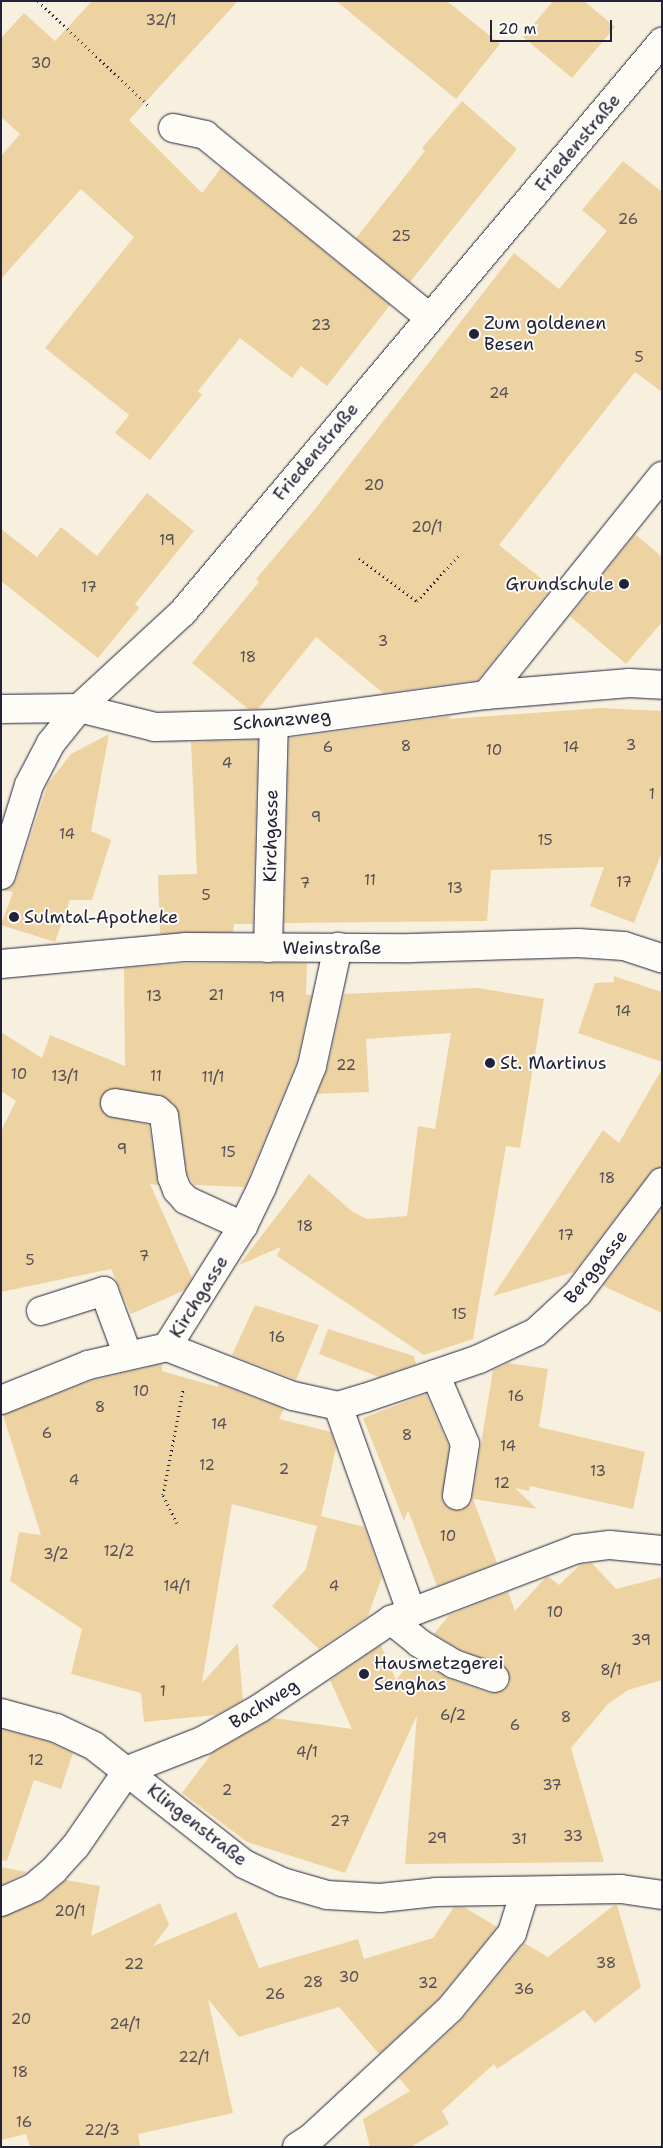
<!DOCTYPE html>
<html>
<head>
<meta charset="utf-8">
<style>
	body { margin:0 }
	#map { position:relative; width:663px; height:2148px; overflow:hidden; background:#f8f0de; font-family:"Shantell Sans",sans-serif }
	div>[style] { position:absolute }
	.building>* { inset:0; background:#eed3a2 }
	.path>* { height:3px; margin-top:-1.5px; transform-origin:0; background:repeating-linear-gradient(90deg,#22223b 0 1px,transparent 0 5px) }
	.roads { filter:drop-shadow(0 0 1px #22223b) drop-shadow(0 0 1px #22223b) }
	.minor>* { height:28px; margin:-14px; padding:0 14px; transform-origin:14px; border-radius:14px; background:#fdfcf7 }
	.dots>* { width:14px; height:14px; translate:-50% -50%; box-sizing:border-box; border:2px solid #fdfcf7; border-radius:50% }
	span { translate:-50% -50%; white-space:nowrap; text-align:center; line-height:1.15; -webkit-text-stroke:4px #fdfcf7; paint-order:stroke }
	.number-label { font-size:15px; color:#554e55 }
	.number-label span { -webkit-text-stroke-width:0 }
	.street-label { font-size:18px; color:#22223b }
	.poi-label { font-size:18px; color:#22223b }
	.left { translate:0 -50%; text-align:left }
	.right { translate:-100% -50%; text-align:right }
	.frame { position:absolute; inset:0; border:2px solid #22223b; pointer-events:none }
	.scale { position:absolute; left:490px; top:20px; width:122px; height:22px; box-sizing:border-box; border:2px solid #22223b; border-top:0; padding-left:6px; font-size:15px; line-height:18px; white-space:nowrap; color:#22223b; -webkit-text-stroke:4px #fdfcf7; paint-order:stroke }
</style>
</head>
<body>
<div id="map">
	<div class="building">
		<i style="clip-path:polygon(92px 1px,238px 1px,129px 120px,202px 193px,221px 168px,390px 305px,327px 386px,301px 366px,292px 378px,240px 338px,198px 391px,202px 395px,150px 460px,115px 433px,129px 415px,45px 348px,134px 237px,81px 189px,1px 279px,1px 156px,20px 134px,1px 117px,1px 38px,24px 13px,55px 41px)"></i>
		<i style="clip-path:polygon(336px 1px,447px 1px,500px 44px,456px 99px)"></i>
		<i style="clip-path:polygon(553px 1px,584px 1px,615px 27px,572px 78px,523px 37px)"></i>
		<i style="clip-path:polygon(462px 101px,517px 149px,410px 282px,356px 238px,425px 151px,422px 148px)"></i>
		<i style="clip-path:polygon(623px 161px,662px 192px,662px 392px,635px 372px,499px 545px,552px 587px,478px 680px,383px 693px,316px 637px,258px 709px,248px 709px,192px 663px,259px 582px,256px 579px,315px 509px,514px 253px,559px 289px,607px 231px,582px 210px)"></i>
		<i style="clip-path:polygon(147px 493px,194px 531px,135px 604px,139px 608px,98px 658px,1px 581px,1px 529px,37px 557px,61px 527px,97px 556px)"></i>
		<i style="clip-path:polygon(635px 534px,662px 557px,662px 622px,626px 664px,570px 616px)"></i>
		<i style="clip-path:polygon(601px 708px,662px 711px,662px 852px,634px 923px,590px 906px,604px 867px,491px 870px,487px 921px,284px 923px,289px 738px,451px 716px,449px 719px)"></i>
		<i style="clip-path:polygon(109px 734px,91px 831px,111px 840px,92px 900px,70px 900px,55px 942px,1px 925px,13px 892px,1px 890px,11px 887px,16px 880px,48px 783px,71px 754px)"></i>
		<i style="clip-path:polygon(258px 740px,253px 924px,234px 924px,233px 932px,160px 934px,158px 875px,197px 874px,191px 742px)"></i>
		<i style="clip-path:polygon(187px 963px,307px 963px,306px 995px,312px 995px,297px 1061px,245px 1187px,194px 1185px,187px 1173px,179px 1114px,174px 1104px,160px 1095px,109px 1089px,100px 1100px,105px 1115px,149px 1125px,158px 1185px,150px 1184px,192px 1278px,185px 1290px,131px 1314px,111px 1269px,1px 1292px,1px 1131px,16px 1101px,1px 1091px,1px 1032px,42px 1058px,50px 1035px,125px 1066px,124px 968px)"></i>
		<i style="clip-path:polygon(614px 976px,662px 992px,662px 1062px,578px 1033px,595px 983px,614px 982px)"></i>
		<i style="clip-path:polygon(478px 988px,544px 999px,520px 1148px,506px 1146px,473px 1339px,424px 1355px,277px 1256px,281px 1247px,239px 1265px,309px 1174px,353px 1212px,367px 1219px,407px 1216px,418px 1126px,435px 1129px,451px 1033px,366px 1039px,369px 1092px,317px 1094px,327px 1070px,344px 994px)"></i>
		<i style="clip-path:polygon(662px 1069px,662px 1167px,650px 1173px,574px 1272px,493px 1296px,603px 1130px,619px 1143px)"></i>
		<i style="clip-path:polygon(662px 1208px,662px 1313px,603px 1286px)"></i>
		<i style="clip-path:polygon(255px 1305px,319px 1325px,296px 1380px,232px 1355px)"></i>
		<i style="clip-path:polygon(328px 1329px,414px 1356px,416px 1364px,379px 1377px,319px 1354px)"></i>
		<i style="clip-path:polygon(508px 1363px,548px 1369px,539px 1427px,645px 1452px,633px 1509px,530px 1486px,529px 1491px,515px 1488px,537px 1509px,473px 1499px,497px 1563px,437px 1586px,408px 1510px,404px 1521px,363px 1418px,426px 1394px,449px 1447px,442px 1500px,448px 1507px,462px 1510px,470px 1502px,471px 1505px,493px 1370px)"></i>
		<i style="clip-path:polygon(162px 1364px,162px 1371px,218px 1387px,219px 1384px,284px 1409px,279px 1419px,331px 1432px,336px 1448px,321px 1516px,364px 1527px,382px 1577px,368px 1616px,319px 1649px,272px 1606px,306px 1569px,317px 1526px,232px 1504px,202px 1683px,238px 1643px,243px 1700px,216px 1715px,144px 1722px,141px 1693px,71px 1674px,82px 1629px,10px 1581px,19px 1532px,41px 1535px,3px 1415px,93px 1380px)"></i>
		<i style="clip-path:polygon(592px 1563px,616px 1589px,662px 1577px,662px 1680px,628px 1690px,608px 1704px,571px 1748px,604px 1862px,405px 1864px,417px 1715px,345px 1873px,247px 1842px,182px 1793px,212px 1753px,273px 1718px,352px 1729px,330px 1680px,381px 1645px,396px 1680px,414px 1658px,449px 1679px,490px 1693px,505px 1690px,510px 1683px,506px 1667px,461px 1650px,434px 1634px,449px 1615px,508px 1592px,515px 1611px,545px 1578px,549px 1577px,559px 1585px,580px 1565px)"></i>
		<i style="clip-path:polygon(1px 1729px,49px 1742px,73px 1753px,61px 1789px,34px 1780px,7px 1861px,1px 1860px)"></i>
		<i style="clip-path:polygon(1px 1867px,27px 1872px,1px 1885px)"></i>
		<i style="clip-path:polygon(66px 1880px,100px 1886px,91px 1936px,160px 1903px,169px 1925px,153px 1946px,236px 1912px,259px 1968px,358px 1939px,364px 1959px,433px 1938px,454px 1907px,464px 1907px,497px 1927px,439px 1998px,379px 2054px,339px 2007px,239px 2037px,208px 1999px,233px 2113px,138px 2134px,140px 2147px,30px 2147px,26px 2134px,1px 2140px,1px 1917px,41px 1901px)"></i>
		<i style="clip-path:polygon(614px 1905px,617px 1905px,641px 1987px,595px 2023px,584px 2010px,497px 2069px,494px 2064px,442px 2111px,449px 2124px,411px 2147px,370px 2147px,363px 2119px,410px 2091px,399px 2078px,462px 2019px,524px 1943px,548px 1957px)"></i>
	</div>
	<div class="path">
		<i style="left:38px;top:1px;width:151px;rotate:43.4deg"></i>
		<i style="left:359px;top:558px;width:72px;rotate:36.6deg"></i>
		<i style="left:417px;top:601px;width:64px;rotate:-47.5deg"></i>
		<i style="left:177px;top:1523px;width:31px;rotate:-117deg"></i>
		<i style="left:163px;top:1495px;width:107px;rotate:-79.2deg"></i>
	</div>
	<div class="roads">
		<div class="minor">
			<i style="left:173px;top:128px;width:33px;rotate:12deg"></i>
			<i style="left:205px;top:135px;width:289px;rotate:39.1deg"></i>
			<i style="left:486px;top:695px;width:281px;rotate:-51.2deg"></i>
			<i style="left:1px;top:709px;width:78px;rotate:-0.7deg"></i>
			<i style="left:79px;top:708px;width:78px;rotate:14deg"></i>
			<i style="left:155px;top:727px;width:119px;rotate:-1.4deg"></i>
			<i style="left:274px;top:724px;width:214px;rotate:-7.8deg"></i>
			<i style="left:486px;top:695px;width:144px;rotate:-4.8deg"></i>
			<i style="left:629px;top:683px;width:33px;rotate:3deg"></i>
			<i style="left:1px;top:875px;width:94px;rotate:-72.7deg"></i>
			<i style="left:29px;top:785px;width:47px;rotate:-62.4deg"></i>
			<i style="left:51px;top:743px;width:45px;rotate:-51.3deg"></i>
			<i style="left:79px;top:708px;width:142px;rotate:-42.7deg"></i>
			<i style="left:183px;top:612px;width:745px;rotate:-49.96deg"></i>
			<i style="left:268px;top:948px;width:224px;rotate:-88.5deg"></i>
			<i style="left:1px;top:964px;width:186px;rotate:-5.3deg"></i>
			<i style="left:186px;top:947px;width:225px;rotate:0.3deg"></i>
			<i style="left:411px;top:948px;width:167px;rotate:-1.7deg"></i>
			<i style="left:578px;top:943px;width:46px;rotate:3.7deg"></i>
			<i style="left:624px;top:946px;width:40px;rotate:18deg"></i>
			<i style="left:115px;top:1103px;width:43px;rotate:9.5deg"></i>
			<i style="left:157px;top:1110px;width:9px;rotate:41deg"></i>
			<i style="left:164px;top:1116px;width:62px;rotate:82.5deg"></i>
			<i style="left:172px;top:1177px;width:14px;rotate:69deg"></i>
			<i style="left:177px;top:1190px;width:13px;rotate:48deg"></i>
			<i style="left:186px;top:1200px;width:63px;rotate:24.5deg"></i>
			<i style="left:41px;top:1311px;width:66px;rotate:-17.6deg"></i>
			<i style="left:104px;top:1291px;width:69px;rotate:69.7deg"></i>
			<i style="left:167px;top:1347px;width:135px;rotate:21.3deg"></i>
			<i style="left:293px;top:1396px;width:46px;rotate:12.5deg"></i>
			<i style="left:338px;top:1406px;width:28px;rotate:-17deg"></i>
			<i style="left:365px;top:1398px;width:120px;rotate:-18.9deg"></i>
			<i style="left:479px;top:1359px;width:63px;rotate:-25.3deg"></i>
			<i style="left:536px;top:1332px;width:57px;rotate:-42.9deg"></i>
			<i style="left:578px;top:1293px;width:139px;rotate:-52.9deg"></i>
			<i style="left:435px;top:1374px;width:76px;rotate:66.8deg"></i>
			<i style="left:465px;top:1444px;width:52px;rotate:98.9deg"></i>
			<i style="left:1px;top:1400px;width:94px;rotate:-21.9deg"></i>
			<i style="left:88px;top:1365px;width:81px;rotate:-12.8deg"></i>
			<i style="left:167px;top:1347px;width:143px;rotate:-57.9deg"></i>
			<i style="left:243px;top:1226px;width:43px;rotate:-64deg"></i>
			<i style="left:262px;top:1187px;width:131px;rotate:-67.5deg"></i>
			<i style="left:312px;top:1066px;width:122px;rotate:-77.7deg"></i>
			<i style="left:338px;top:1406px;width:218px;rotate:70.4deg"></i>
			<i style="left:391px;top:1620px;width:36px;rotate:39deg"></i>
			<i style="left:419px;top:1643px;width:41px;rotate:31deg"></i>
			<i style="left:454px;top:1664px;width:43px;rotate:18.9deg"></i>
			<i style="left:1px;top:1713px;width:57px;rotate:15.3deg"></i>
			<i style="left:56px;top:1728px;width:42px;rotate:25.3deg"></i>
			<i style="left:94px;top:1746px;width:191px;rotate:38.2deg"></i>
			<i style="left:244px;top:1864px;width:42px;rotate:25.3deg"></i>
			<i style="left:282px;top:1882px;width:47px;rotate:16.1deg"></i>
			<i style="left:327px;top:1895px;width:53px;rotate:3.2deg"></i>
			<i style="left:380px;top:1898px;width:56px;rotate:-6.1deg"></i>
			<i style="left:436px;top:1892px;width:185px;rotate:-0.9deg"></i>
			<i style="left:621px;top:1889px;width:41px;rotate:8.3deg"></i>
			<i style="left:1px;top:1902px;width:36px;rotate:-24deg"></i>
			<i style="left:34px;top:1887px;width:26px;rotate:-40deg"></i>
			<i style="left:54px;top:1870px;width:31px;rotate:-48deg"></i>
			<i style="left:75px;top:1847px;width:93px;rotate:-55.5deg"></i>
			<i style="left:128px;top:1770px;width:82px;rotate:-21.5deg"></i>
			<i style="left:204px;top:1740px;width:64px;rotate:-29.7deg"></i>
			<i style="left:260px;top:1708px;width:158px;rotate:-33.9deg"></i>
			<i style="left:391px;top:1620px;width:199px;rotate:-20.9deg"></i>
			<i style="left:577px;top:1549px;width:33px;rotate:-7deg"></i>
			<i style="left:610px;top:1545px;width:52px;rotate:5.5deg"></i>
			<i style="left:297px;top:2147px;width:17px;rotate:-33deg"></i>
			<i style="left:311px;top:2138px;width:190px;rotate:-42.9deg"></i>
			<i style="left:450px;top:2009px;width:98px;rotate:-50.8deg"></i>
			<i style="left:512px;top:1933px;width:44px;rotate:-72.8deg"></i>
		</div>
	</div>
	<div class="dots">
		<i style="left:474px;top:334px;background:#22223b"></i>
		<i style="left:624px;top:584px;background:#22223b"></i>
		<i style="left:14px;top:917px;background:#22223b"></i>
		<i style="left:490px;top:1063px;background:#22223b"></i>
		<i style="left:364px;top:1674px;background:#22223b"></i>
	</div>
	<div class="number-label">
		<span style="left:161px;top:21px">32/1</span>
		<span style="left:41px;top:64px">30</span>
		<span style="left:628px;top:220px">26</span>
		<span style="left:401px;top:237px">25</span>
		<span style="left:321px;top:326px">23</span>
		<span style="left:639px;top:358px">5</span>
		<span style="left:499px;top:394px">24</span>
		<span style="left:374px;top:486px">20</span>
		<span style="left:427px;top:528px">20/1</span>
		<span style="left:167px;top:541px">19</span>
		<span style="left:89px;top:588px">17</span>
		<span style="left:383px;top:642px">3</span>
		<span style="left:248px;top:658px">18</span>
		<span style="left:631px;top:746px">3</span>
		<span style="left:406px;top:747px">8</span>
		<span style="left:328px;top:748px">6</span>
		<span style="left:571px;top:748px">14</span>
		<span style="left:494px;top:751px">10</span>
		<span style="left:227px;top:764px">4</span>
		<span style="left:652px;top:795px">1</span>
		<span style="left:316px;top:818px">9</span>
		<span style="left:67px;top:835px">14</span>
		<span style="left:545px;top:841px">15</span>
		<span style="left:370px;top:881px">11</span>
		<span style="left:624px;top:883px">17</span>
		<span style="left:305px;top:884px">7</span>
		<span style="left:455px;top:889px">13</span>
		<span style="left:206px;top:896px">5</span>
		<span style="left:216px;top:996px">21</span>
		<span style="left:154px;top:997px">13</span>
		<span style="left:277px;top:998px">19</span>
		<span style="left:623px;top:1012px">14</span>
		<span style="left:346px;top:1066px">22</span>
		<span style="left:19px;top:1075px">10</span>
		<span style="left:65px;top:1077px">13/1</span>
		<span style="left:156px;top:1077px">11</span>
		<span style="left:213px;top:1078px">11/1</span>
		<span style="left:122px;top:1150px">9</span>
		<span style="left:228px;top:1153px">15</span>
		<span style="left:607px;top:1179px">18</span>
		<span style="left:305px;top:1227px">18</span>
		<span style="left:566px;top:1236px">17</span>
		<span style="left:144px;top:1257px">7</span>
		<span style="left:30px;top:1261px">5</span>
		<span style="left:459px;top:1315px">15</span>
		<span style="left:277px;top:1338px">16</span>
		<span style="left:141px;top:1392px">10</span>
		<span style="left:516px;top:1397px">16</span>
		<span style="left:100px;top:1408px">8</span>
		<span style="left:219px;top:1425px">14</span>
		<span style="left:47px;top:1434px">6</span>
		<span style="left:407px;top:1436px">8</span>
		<span style="left:508px;top:1447px">14</span>
		<span style="left:207px;top:1466px">12</span>
		<span style="left:284px;top:1470px">2</span>
		<span style="left:598px;top:1472px">13</span>
		<span style="left:74px;top:1481px">4</span>
		<span style="left:502px;top:1484px">12</span>
		<span style="left:448px;top:1537px">10</span>
		<span style="left:119px;top:1552px">12/2</span>
		<span style="left:56px;top:1555px">3/2</span>
		<span style="left:177px;top:1587px">14/1</span>
		<span style="left:334px;top:1587px">4</span>
		<span style="left:555px;top:1613px">10</span>
		<span style="left:641px;top:1641px">39</span>
		<span style="left:611px;top:1671px">8/1</span>
		<span style="left:163px;top:1692px">1</span>
		<span style="left:453px;top:1716px">6/2</span>
		<span style="left:566px;top:1718px">8</span>
		<span style="left:515px;top:1726px">6</span>
		<span style="left:307px;top:1753px">4/1</span>
		<span style="left:36px;top:1761px">12</span>
		<span style="left:552px;top:1786px">37</span>
		<span style="left:227px;top:1791px">2</span>
		<span style="left:340px;top:1822px">27</span>
		<span style="left:573px;top:1837px">33</span>
		<span style="left:437px;top:1839px">29</span>
		<span style="left:519px;top:1840px">31</span>
		<span style="left:70px;top:1912px">20/1</span>
		<span style="left:606px;top:1964px">38</span>
		<span style="left:134px;top:1965px">22</span>
		<span style="left:349px;top:1978px">30</span>
		<span style="left:313px;top:1983px">28</span>
		<span style="left:428px;top:1984px">32</span>
		<span style="left:524px;top:1990px">36</span>
		<span style="left:275px;top:1995px">26</span>
		<span style="left:21px;top:2020px">20</span>
		<span style="left:125px;top:2025px">24/1</span>
		<span style="left:194px;top:2058px">22/1</span>
		<span style="left:20px;top:2073px">18</span>
		<span style="left:24px;top:2123px">16</span>
		<span style="left:102px;top:2131px">22/3</span>
	</div>
	<div class="street-label">
		<span style="left:578px;top:143px;rotate:-50deg">Friedenstraße</span>
		<span style="left:316px;top:452px;rotate:-50deg">Friedenstraße</span>
		<span style="left:282px;top:720px;rotate:-5deg">Schanzweg</span>
		<span style="left:271px;top:836px;rotate:-89deg">Kirchgasse</span>
		<span style="left:332px;top:948px">Weinstraße</span>
		<span style="left:596px;top:1267px;rotate:-51deg">Berggasse</span>
		<span style="left:199px;top:1297px;rotate:-58deg">Kirchgasse</span>
		<span style="left:264px;top:1704px;rotate:-32deg">Bachweg</span>
		<span style="left:197px;top:1825px;rotate:38deg">Klingenstraße</span>
	</div>
	<div class="poi-label">
		<span class="left" style="left:484px;top:334px">Zum goldenen<br>Besen</span>
		<span class="right" style="left:614px;top:584px">Grundschule</span>
		<span class="left" style="left:24px;top:917px">Sulmtal-Apotheke</span>
		<span class="left" style="left:500px;top:1063px">St. Martinus</span>
		<span class="left" style="left:374px;top:1674px">Hausmetzgerei<br>Senghas</span>
	</div>
	<div class="frame"></div>
	<div class="scale">20 m</div>
</div>
</body>
</html>
